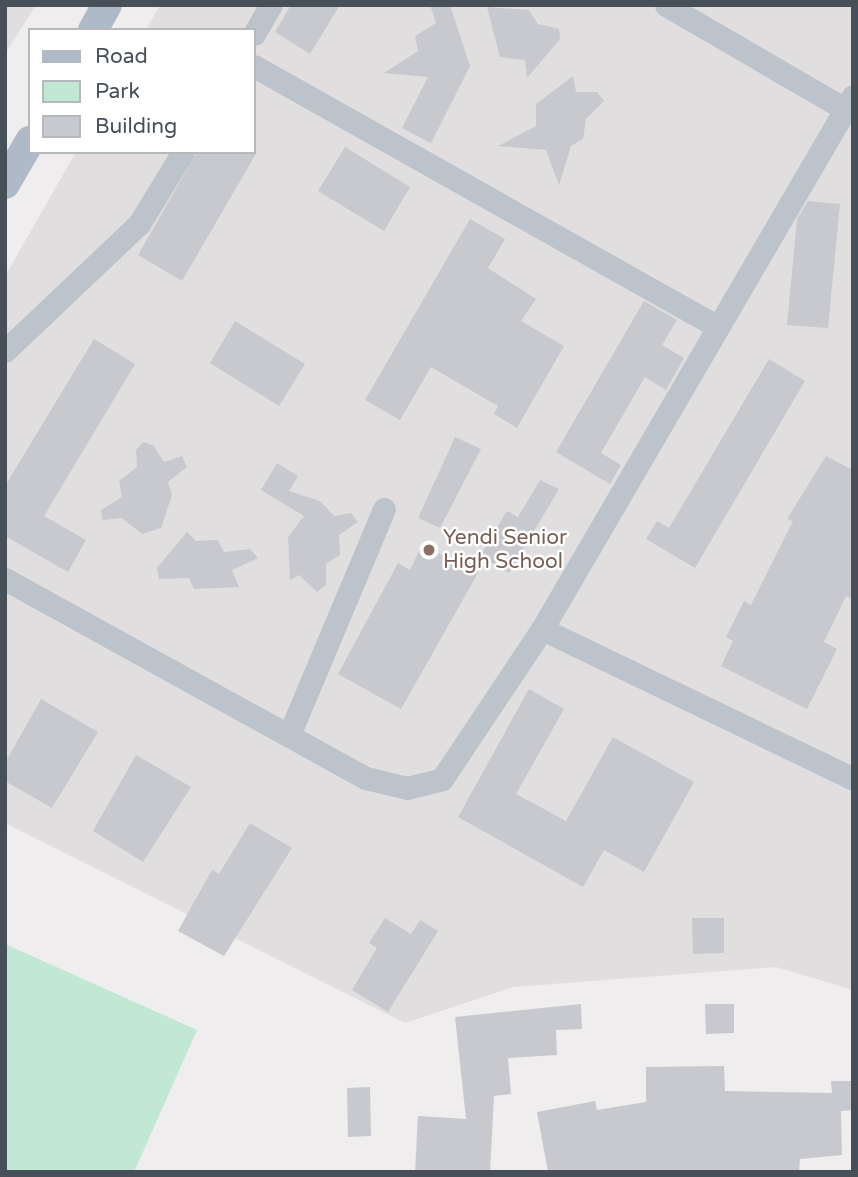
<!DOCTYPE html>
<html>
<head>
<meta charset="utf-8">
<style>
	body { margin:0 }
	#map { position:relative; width:858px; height:1177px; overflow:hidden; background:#efeded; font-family:"Varela Round",sans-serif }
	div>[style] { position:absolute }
	.education>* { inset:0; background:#e0dede }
	.green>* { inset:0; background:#c0e8d2 }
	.building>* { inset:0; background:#c7c9cf }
	.minor>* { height:23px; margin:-11.5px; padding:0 11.5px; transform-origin:11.5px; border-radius:11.5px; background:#bdc3ca }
	.major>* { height:30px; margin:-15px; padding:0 15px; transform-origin:15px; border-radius:15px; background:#afbac8 }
	.dots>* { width:19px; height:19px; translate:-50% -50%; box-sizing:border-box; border:4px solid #fff; border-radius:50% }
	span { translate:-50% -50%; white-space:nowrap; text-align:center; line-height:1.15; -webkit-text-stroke:5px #fff; paint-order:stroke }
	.education-label { font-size:21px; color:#785e54 }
	.left { translate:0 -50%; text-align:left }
	.frame { position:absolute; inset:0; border:7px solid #474f58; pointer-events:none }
	.legend { position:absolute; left:28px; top:28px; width:228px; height:126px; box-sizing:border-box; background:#fff; border:2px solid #b5b9bc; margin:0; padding:9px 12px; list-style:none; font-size:21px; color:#474f58 }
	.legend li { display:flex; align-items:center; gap:14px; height:35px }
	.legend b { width:35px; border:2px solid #b5b9bc }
</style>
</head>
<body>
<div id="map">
	<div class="education">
		<i style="clip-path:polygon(5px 5px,36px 5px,5px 54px)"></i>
		<i style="clip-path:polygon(160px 5px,853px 5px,853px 990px,776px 967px,513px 987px,405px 1023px,5px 823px,5px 276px,76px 152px,254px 152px,254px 30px,146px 30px)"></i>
	</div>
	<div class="green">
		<i style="clip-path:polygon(5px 944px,197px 1030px,134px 1172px,5px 1172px)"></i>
	</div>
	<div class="building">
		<i style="clip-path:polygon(291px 5px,340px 5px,310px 54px,275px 32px)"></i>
		<i style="clip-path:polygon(430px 5px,450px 5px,470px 66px,431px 143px,402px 128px,428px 77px,384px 73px,418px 51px,415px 36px,436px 23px)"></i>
		<i style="clip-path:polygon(487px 7px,529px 10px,538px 24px,559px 29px,560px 39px,527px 78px,525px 60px,500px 57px)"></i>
		<i style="clip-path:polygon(573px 76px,576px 92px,597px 92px,604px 101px,586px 119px,583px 139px,571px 146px,559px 185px,546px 150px,498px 146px,536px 126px,536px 104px)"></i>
		<i style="clip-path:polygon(345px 147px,410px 187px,384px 231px,318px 191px)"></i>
		<i style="clip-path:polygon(197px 152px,257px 152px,182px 281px,138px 255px)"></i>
		<i style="clip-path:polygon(808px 201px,840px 204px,828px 328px,787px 325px,797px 219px)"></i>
		<i style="clip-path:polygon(470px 219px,505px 239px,488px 268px,536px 299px,521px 321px,564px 346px,517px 428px,494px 414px,498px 406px,431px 367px,400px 420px,365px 400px)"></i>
		<i style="clip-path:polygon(644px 301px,677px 320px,662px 345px,684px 358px,666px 390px,645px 377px,601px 453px,621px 465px,610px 484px,556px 452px)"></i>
		<i style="clip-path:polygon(235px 321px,305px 364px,279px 406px,210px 363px)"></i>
		<i style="clip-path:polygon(94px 339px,135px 364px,44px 516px,86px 540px,68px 572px,5px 536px,5px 486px)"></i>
		<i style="clip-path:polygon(769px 359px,805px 381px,695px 568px,646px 539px,657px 521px,669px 528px)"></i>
		<i style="clip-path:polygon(455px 437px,481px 449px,440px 528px,418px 518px)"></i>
		<i style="clip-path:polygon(143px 442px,153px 445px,164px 462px,182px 456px,187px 467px,168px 482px,172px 495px,161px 528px,142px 534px,122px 518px,103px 520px,101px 510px,122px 497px,119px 481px,137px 467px,136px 450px)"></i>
		<i style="clip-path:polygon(826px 456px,853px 470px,853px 599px,846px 596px,824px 642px,837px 649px,807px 709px,721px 666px,733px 641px,726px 637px,744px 601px,751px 605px,793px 521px,787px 519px)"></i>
		<i style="clip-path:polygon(277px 463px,298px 476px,289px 491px,320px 501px,334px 516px,351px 513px,358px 522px,339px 535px,340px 555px,326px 564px,326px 585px,317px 592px,299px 575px,290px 580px,288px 537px,304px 516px,261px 490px)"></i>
		<i style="clip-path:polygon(540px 480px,559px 489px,509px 573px,480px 556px,507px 511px,518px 517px)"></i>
		<i style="clip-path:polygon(187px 532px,196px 541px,218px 540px,224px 552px,250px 549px,258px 558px,232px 570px,239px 587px,194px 589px,189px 578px,159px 579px,157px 568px)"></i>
		<i style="clip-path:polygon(422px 545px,478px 573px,401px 709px,338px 674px,398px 563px,410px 570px)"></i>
		<i style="clip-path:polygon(529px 689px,564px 709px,516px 794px,566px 821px,613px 737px,694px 782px,644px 872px,604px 850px,583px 887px,458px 817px)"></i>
		<i style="clip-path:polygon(41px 699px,98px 732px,52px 808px,5px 781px,5px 763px)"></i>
		<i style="clip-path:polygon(136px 755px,191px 787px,143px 862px,93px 831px)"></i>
		<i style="clip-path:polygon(250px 823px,292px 848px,224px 956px,178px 931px,212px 870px,219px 874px)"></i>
		<i style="clip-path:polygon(385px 918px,411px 934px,420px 920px,438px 931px,388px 1012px,352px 990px,377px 948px,369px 943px)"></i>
		<i style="clip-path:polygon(692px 918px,724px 918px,724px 953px,693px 954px)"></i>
		<i style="clip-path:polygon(581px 1004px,582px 1029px,556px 1030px,557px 1055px,508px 1058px,511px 1094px,494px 1096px,490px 1172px,415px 1172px,418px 1116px,466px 1119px,455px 1017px)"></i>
		<i style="clip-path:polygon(705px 1004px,734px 1004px,734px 1033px,706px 1034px)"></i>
		<i style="clip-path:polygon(724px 1066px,725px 1091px,832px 1093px,831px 1081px,853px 1081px,853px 1110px,841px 1111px,842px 1155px,800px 1159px,799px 1172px,548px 1172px,537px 1112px,595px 1101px,597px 1110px,646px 1102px,646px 1067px)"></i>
		<i style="clip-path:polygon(370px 1087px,371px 1136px,348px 1137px,347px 1088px)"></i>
	</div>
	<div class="minor">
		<i style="left:666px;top:5px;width:207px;rotate:30.2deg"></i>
		<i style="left:254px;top:34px;width:34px;rotate:-60deg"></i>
		<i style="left:254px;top:66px;width:532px;rotate:29.36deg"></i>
		<i style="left:5px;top:351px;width:185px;rotate:-43.5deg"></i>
		<i style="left:139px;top:224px;width:84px;rotate:-58.6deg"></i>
		<i style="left:5px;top:579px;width:412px;rotate:28.9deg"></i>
		<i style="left:366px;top:778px;width:42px;rotate:13.7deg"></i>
		<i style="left:407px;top:788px;width:36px;rotate:-14deg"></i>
		<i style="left:442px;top:779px;width:180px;rotate:-56.3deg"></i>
		<i style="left:542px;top:629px;width:617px;rotate:-59.74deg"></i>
		<i style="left:542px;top:629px;width:345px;rotate:25.7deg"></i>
		<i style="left:289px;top:735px;width:245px;rotate:-67.2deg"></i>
	</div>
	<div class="major">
		<i style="left:93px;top:30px;width:29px;rotate:-61deg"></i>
		<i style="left:5px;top:184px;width:50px;rotate:-59.8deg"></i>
	</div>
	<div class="dots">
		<i style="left:429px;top:550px;background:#8d6e63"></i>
	</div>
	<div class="education-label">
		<span class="left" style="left:443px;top:550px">Yendi Senior<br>High School</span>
	</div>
	<div class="frame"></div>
	<ul class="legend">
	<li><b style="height:9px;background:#afbac8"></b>Road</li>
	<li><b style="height:19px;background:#c0e8d2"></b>Park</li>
	<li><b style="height:19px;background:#c7c9cf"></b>Building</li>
	</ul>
</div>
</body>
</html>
